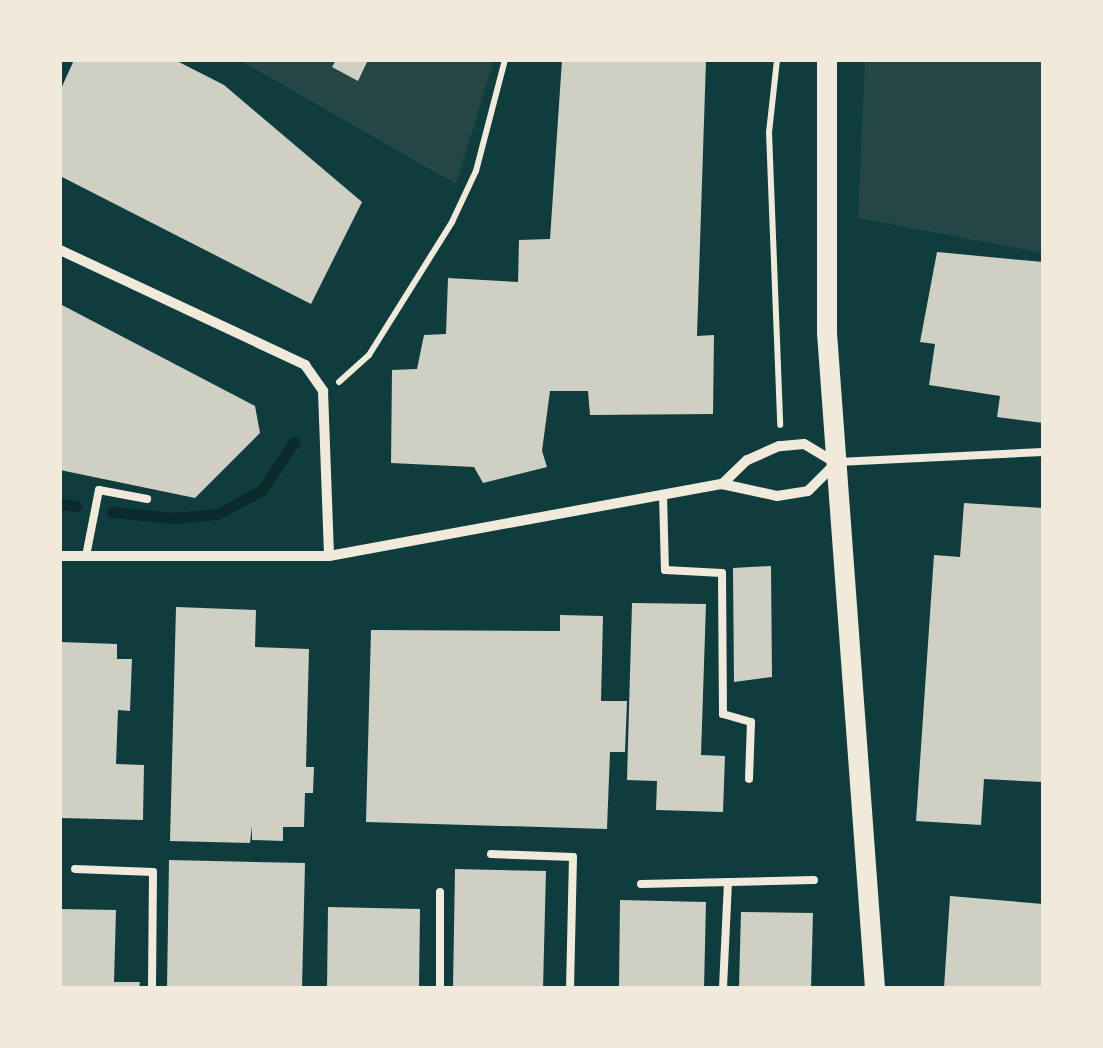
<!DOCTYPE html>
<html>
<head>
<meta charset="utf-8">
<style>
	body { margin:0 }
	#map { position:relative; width:1103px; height:1048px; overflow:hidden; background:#0f3d3e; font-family:"Asap Condensed",sans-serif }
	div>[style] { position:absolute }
	.green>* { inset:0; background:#244646 }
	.stream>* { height:11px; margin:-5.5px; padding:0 5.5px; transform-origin:5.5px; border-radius:5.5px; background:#0a2a2b }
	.building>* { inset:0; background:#cfcfc3 }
	.path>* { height:6px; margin:-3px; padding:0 3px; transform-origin:3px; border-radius:3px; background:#f1e9da }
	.service>* { height:8px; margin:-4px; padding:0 4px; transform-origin:4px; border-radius:4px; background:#f1e9da }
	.minor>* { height:10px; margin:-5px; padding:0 5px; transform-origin:5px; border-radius:5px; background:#f1e9da }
	.secondary>* { height:20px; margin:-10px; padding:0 10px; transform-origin:10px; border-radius:10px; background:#f1e9da }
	span { translate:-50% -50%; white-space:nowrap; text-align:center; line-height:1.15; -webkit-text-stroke:8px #f1e9da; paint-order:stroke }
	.frame { position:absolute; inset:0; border:62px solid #f1e9da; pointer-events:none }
</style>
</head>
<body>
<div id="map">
	<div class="green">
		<i style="clip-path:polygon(239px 60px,494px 60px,456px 184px)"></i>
		<i style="clip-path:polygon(865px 60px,1043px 60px,1043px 253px,858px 218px)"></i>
	</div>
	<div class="stream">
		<i style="left:60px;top:504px;width:16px;rotate:7deg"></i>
		<i style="left:112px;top:512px;width:62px;rotate:5.5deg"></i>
		<i style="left:174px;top:518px;width:43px;rotate:-5.3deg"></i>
		<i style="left:217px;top:514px;width:51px;rotate:-28.1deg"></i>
		<i style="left:262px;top:490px;width:58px;rotate:-56.3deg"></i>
	</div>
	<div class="building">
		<i style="clip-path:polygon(74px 60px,175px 60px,224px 85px,362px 202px,311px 304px,60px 176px,60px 91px)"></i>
		<i style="clip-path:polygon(336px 60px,368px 60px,358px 81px,332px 67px)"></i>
		<i style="clip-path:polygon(562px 60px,706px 60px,697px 336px,714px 335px,713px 414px,590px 415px,588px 391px,550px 391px,542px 451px,547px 467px,483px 483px,474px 467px,391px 463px,392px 370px,417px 369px,424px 335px,446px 334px,448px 278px,518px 282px,519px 240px,550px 239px)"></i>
		<i style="clip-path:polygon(937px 252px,1043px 262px,1043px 423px,997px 417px,1000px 396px,929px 385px,935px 344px,920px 342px)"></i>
		<i style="clip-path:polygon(60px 304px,255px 406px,260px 433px,195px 498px,60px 470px)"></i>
		<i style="clip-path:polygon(964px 503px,1043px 508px,1043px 782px,984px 779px,981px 825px,916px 821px,934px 555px,960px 557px)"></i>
		<i style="clip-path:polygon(771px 566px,772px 677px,734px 682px,733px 568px)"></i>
		<i style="clip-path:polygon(632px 603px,706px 604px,701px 755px,725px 756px,723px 812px,656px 810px,657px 781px,627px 780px)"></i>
		<i style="clip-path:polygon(176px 607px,256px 610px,255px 647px,309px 649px,306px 767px,314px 767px,313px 793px,305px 793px,304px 827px,283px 827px,283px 841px,252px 840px,252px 826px,250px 843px,170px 841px)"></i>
		<i style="clip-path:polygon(560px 615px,603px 616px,601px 701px,627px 701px,625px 752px,610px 752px,607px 829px,366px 822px,371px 630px,560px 631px)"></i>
		<i style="clip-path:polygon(60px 642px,117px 644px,117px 659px,132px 659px,130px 711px,118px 710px,116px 764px,144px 765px,143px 820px,60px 818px)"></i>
		<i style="clip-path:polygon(169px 860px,305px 863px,302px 988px,167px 988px)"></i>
		<i style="clip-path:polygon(455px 869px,546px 871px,543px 988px,453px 988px)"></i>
		<i style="clip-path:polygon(950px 896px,1043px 904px,1043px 988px,944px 988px)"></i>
		<i style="clip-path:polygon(620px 900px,706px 902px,704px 988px,619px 988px)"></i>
		<i style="clip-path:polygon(328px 907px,420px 909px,419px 988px,327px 988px)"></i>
		<i style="clip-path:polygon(60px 909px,116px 910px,114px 982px,140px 982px,139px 988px,60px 988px)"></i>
		<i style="clip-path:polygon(741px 912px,813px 913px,811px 988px,739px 988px)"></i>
	</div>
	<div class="path">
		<i style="left:777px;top:60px;width:72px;rotate:96.3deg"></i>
		<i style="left:769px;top:132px;width:293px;rotate:87.8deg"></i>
		<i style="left:339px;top:382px;width:40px;rotate:-42deg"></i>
		<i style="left:369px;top:355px;width:157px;rotate:-58deg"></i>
		<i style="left:452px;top:222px;width:56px;rotate:-64.8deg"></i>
		<i style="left:476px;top:171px;width:115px;rotate:-75.4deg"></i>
	</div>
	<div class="service">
		<i style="left:838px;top:462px;width:205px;rotate:-2.8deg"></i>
		<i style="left:663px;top:495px;width:75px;rotate:88.5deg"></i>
		<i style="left:665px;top:570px;width:57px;rotate:3deg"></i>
		<i style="left:722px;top:573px;width:141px;rotate:89.6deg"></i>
		<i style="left:723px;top:714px;width:29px;rotate:16deg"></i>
		<i style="left:751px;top:722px;width:57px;rotate:92deg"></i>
		<i style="left:86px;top:556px;width:67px;rotate:-78.9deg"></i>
		<i style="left:99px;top:490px;width:49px;rotate:10.6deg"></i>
		<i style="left:491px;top:854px;width:82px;rotate:2.1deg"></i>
		<i style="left:573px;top:857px;width:131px;rotate:91.3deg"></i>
		<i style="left:75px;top:869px;width:78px;rotate:2.2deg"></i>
		<i style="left:153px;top:872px;width:116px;rotate:90.5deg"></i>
		<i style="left:641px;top:884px;width:173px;rotate:-1.3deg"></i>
		<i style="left:440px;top:892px;width:96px;rotate:90deg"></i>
		<i style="left:723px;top:988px;width:106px;rotate:-87.3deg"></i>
	</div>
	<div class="minor">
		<i style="left:60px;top:250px;width:271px;rotate:25.1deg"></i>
		<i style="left:305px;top:365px;width:32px;rotate:55deg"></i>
		<i style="left:323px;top:391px;width:165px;rotate:87.9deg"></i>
		<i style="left:60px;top:556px;width:269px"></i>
		<i style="left:329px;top:556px;width:400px;rotate:-10.4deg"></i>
		<i style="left:722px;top:484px;width:56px;rotate:12.3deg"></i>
		<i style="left:777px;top:496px;width:31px;rotate:-9deg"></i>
		<i style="left:808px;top:491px;width:40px;rotate:-45deg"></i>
		<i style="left:836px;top:463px;width:37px;rotate:-149deg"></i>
		<i style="left:804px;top:444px;width:25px;rotate:175deg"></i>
		<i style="left:779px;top:446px;width:35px;rotate:156deg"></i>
		<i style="left:747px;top:460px;width:35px;rotate:136deg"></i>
	</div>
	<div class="secondary">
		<i style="left:827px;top:60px;width:273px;rotate:90deg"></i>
		<i style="left:827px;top:333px;width:657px;rotate:85.81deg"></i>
	</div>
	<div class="frame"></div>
</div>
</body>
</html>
